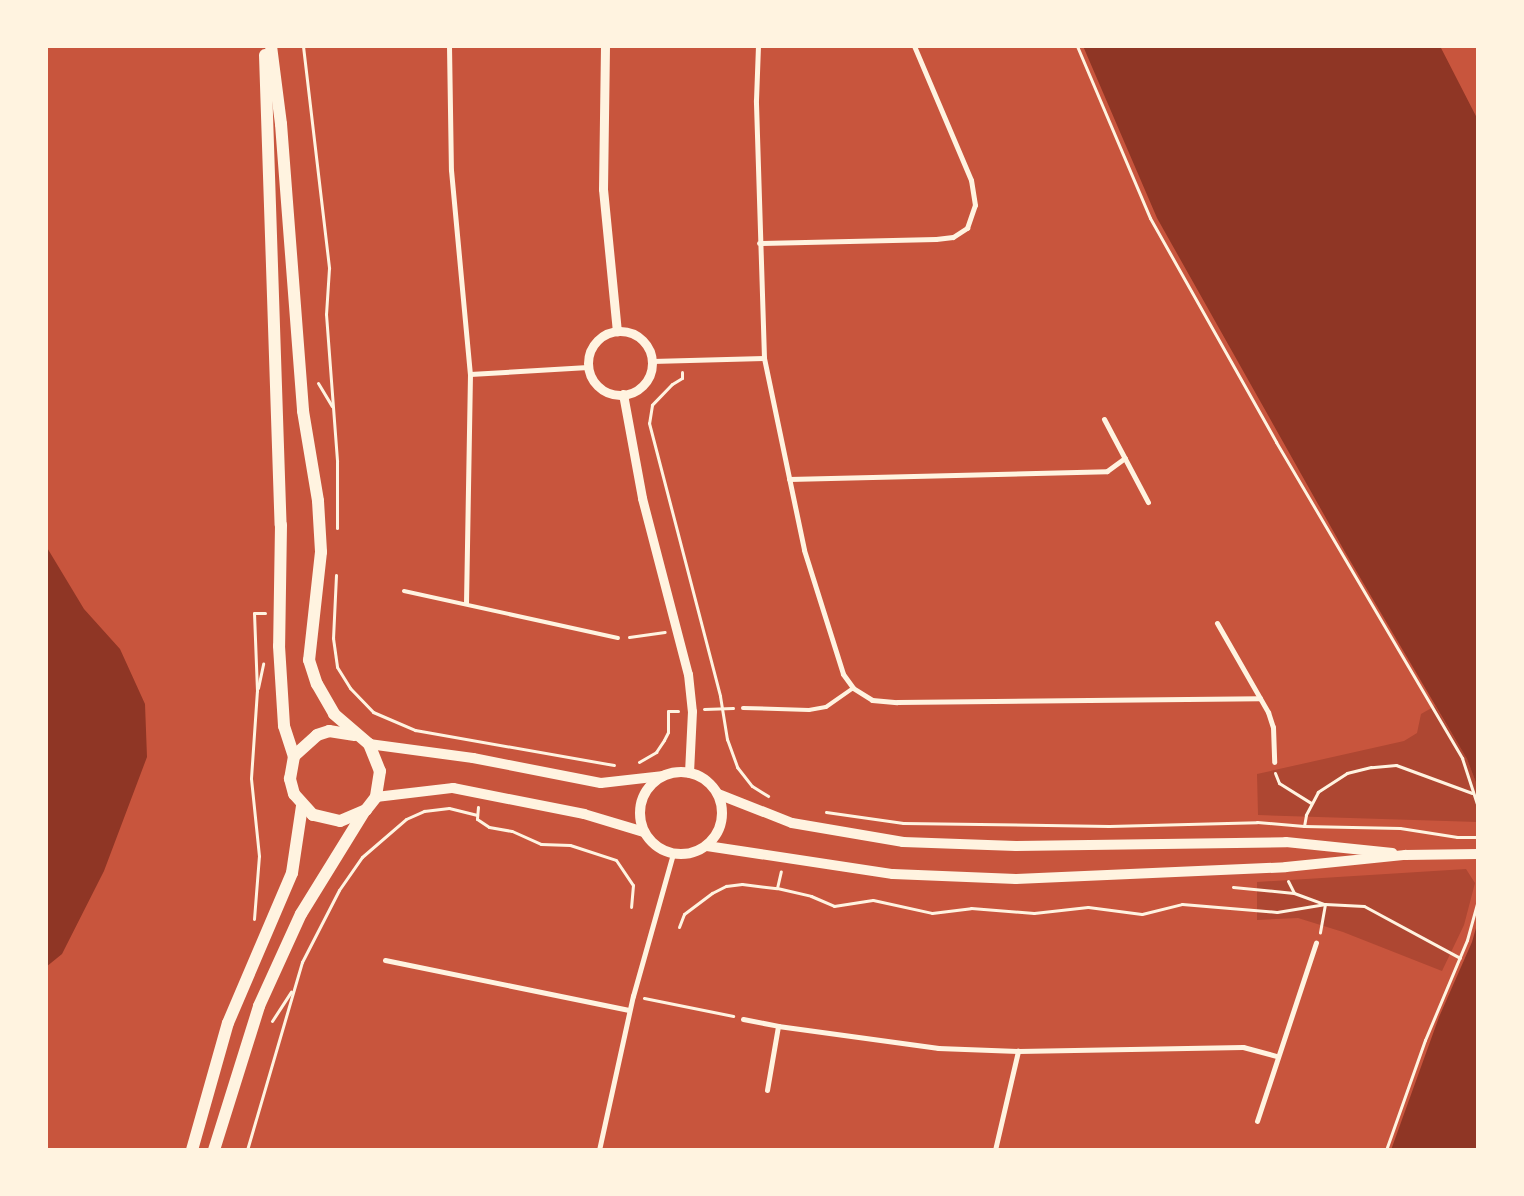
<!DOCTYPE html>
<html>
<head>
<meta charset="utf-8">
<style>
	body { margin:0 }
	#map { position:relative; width:1524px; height:1196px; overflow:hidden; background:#c8553d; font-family:"Alegreya Sans",sans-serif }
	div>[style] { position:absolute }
	.green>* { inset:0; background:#ae4732 }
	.water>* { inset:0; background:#8f3625 }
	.path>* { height:3px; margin:-1.5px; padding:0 1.5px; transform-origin:1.5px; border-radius:1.5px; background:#fff3e0 }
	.service>* { height:4px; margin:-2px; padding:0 2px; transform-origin:2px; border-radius:2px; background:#fff3e0 }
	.minor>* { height:5px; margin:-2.5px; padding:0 2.5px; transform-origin:2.5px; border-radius:2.5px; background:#fff3e0 }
	.tertiary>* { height:9px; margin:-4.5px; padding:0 4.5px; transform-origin:4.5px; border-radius:4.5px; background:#fff3e0 }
	.tertiary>.ring { margin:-4.5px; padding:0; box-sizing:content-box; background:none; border:9px solid #fff3e0; border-radius:50% }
	.secondary>* { height:10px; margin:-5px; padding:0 5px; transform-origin:5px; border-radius:5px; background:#fff3e0 }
	.secondary>.ring { margin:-5px; padding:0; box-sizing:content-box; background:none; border:10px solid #fff3e0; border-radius:50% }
	.primary>* { height:12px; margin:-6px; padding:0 6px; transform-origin:6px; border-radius:6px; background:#fff3e0 }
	span { translate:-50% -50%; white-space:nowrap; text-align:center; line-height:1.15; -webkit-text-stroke:4.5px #fff3e0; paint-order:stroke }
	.frame { position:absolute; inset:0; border:48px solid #fff3e0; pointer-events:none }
</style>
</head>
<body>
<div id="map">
	<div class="green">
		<i style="clip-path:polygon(1435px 706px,1467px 759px,1478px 788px,1478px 822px,1258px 815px,1257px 774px,1404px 741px,1417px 733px,1421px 714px)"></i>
		<i style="clip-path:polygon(1466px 869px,1475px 883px,1464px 925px,1442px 971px,1343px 932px,1298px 918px,1257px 920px,1257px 882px)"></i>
	</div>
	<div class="water">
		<i style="clip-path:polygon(1083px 46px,1440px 46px,1478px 120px,1478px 788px,1467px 759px,1345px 552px,1157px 218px)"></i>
		<i style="clip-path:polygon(46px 546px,84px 609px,120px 649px,145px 704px,147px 757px,104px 871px,62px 954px,46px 967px)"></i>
		<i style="clip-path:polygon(1478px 921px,1478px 1150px,1391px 1150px,1439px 1017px,1472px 942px)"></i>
	</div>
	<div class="path">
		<i style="left:303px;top:46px;width:224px;rotate:83.3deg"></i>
		<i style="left:329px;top:268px;width:46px;rotate:93.7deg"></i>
		<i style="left:326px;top:314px;width:148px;rotate:85.7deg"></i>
		<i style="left:337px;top:462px;width:66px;rotate:90deg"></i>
		<i style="left:1077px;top:46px;width:187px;rotate:67deg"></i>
		<i style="left:1150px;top:218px;width:257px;rotate:60.6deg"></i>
		<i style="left:1276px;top:442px;width:367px;rotate:59.5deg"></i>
		<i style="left:1462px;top:758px;width:52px;rotate:71.9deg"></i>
		<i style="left:682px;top:372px;width:6px;rotate:90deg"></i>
		<i style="left:682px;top:378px;width:12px;rotate:149deg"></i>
		<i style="left:672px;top:384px;width:29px;rotate:134deg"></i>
		<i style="left:652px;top:405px;width:18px;rotate:99deg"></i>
		<i style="left:649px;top:423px;width:282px;rotate:75.4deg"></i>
		<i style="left:720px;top:696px;width:44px;rotate:80.8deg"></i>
		<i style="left:727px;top:739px;width:30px;rotate:70deg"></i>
		<i style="left:737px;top:767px;width:24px;rotate:52deg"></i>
		<i style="left:752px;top:786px;width:19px;rotate:32deg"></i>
		<i style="left:318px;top:383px;width:27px;rotate:59deg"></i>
		<i style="left:336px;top:575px;width:63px;rotate:92.7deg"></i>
		<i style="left:333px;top:638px;width:29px;rotate:82deg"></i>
		<i style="left:337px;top:667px;width:25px;rotate:58deg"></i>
		<i style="left:350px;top:688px;width:33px;rotate:46deg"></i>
		<i style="left:373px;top:712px;width:46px;rotate:23.2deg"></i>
		<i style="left:415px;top:730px;width:202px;rotate:10deg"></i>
		<i style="left:629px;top:637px;width:36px;rotate:-8deg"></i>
		<i style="left:258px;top:688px;width:25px;rotate:-78deg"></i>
		<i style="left:704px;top:709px;width:29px;rotate:-2deg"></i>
		<i style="left:639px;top:762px;width:20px;rotate:-30deg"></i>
		<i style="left:656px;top:752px;width:14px;rotate:-56deg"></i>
		<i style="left:664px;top:740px;width:9px;rotate:-63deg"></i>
		<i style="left:668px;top:732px;width:21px;rotate:-90deg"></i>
		<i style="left:668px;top:711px;width:10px"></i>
		<i style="left:1275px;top:773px;width:11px;rotate:68deg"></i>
		<i style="left:1279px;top:783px;width:38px;rotate:32deg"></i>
		<i style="left:1472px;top:793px;width:81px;rotate:-159.8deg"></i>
		<i style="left:1396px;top:765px;width:25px;rotate:175deg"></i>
		<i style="left:1371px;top:767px;width:25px;rotate:166deg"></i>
		<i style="left:1347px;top:773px;width:35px;rotate:147deg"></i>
		<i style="left:1318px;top:792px;width:26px;rotate:118deg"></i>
		<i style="left:1306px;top:815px;width:11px;rotate:100deg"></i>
		<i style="left:1304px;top:826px;width:96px;rotate:1.2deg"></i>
		<i style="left:1400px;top:828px;width:58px;rotate:9deg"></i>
		<i style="left:1457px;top:837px;width:21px"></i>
		<i style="left:478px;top:807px;width:12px;rotate:95deg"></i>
		<i style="left:477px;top:819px;width:14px;rotate:34deg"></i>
		<i style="left:489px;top:827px;width:23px;rotate:10deg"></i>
		<i style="left:512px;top:831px;width:32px;rotate:24deg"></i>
		<i style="left:541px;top:844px;width:29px;rotate:2deg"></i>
		<i style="left:570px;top:845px;width:48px;rotate:18.1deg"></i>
		<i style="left:616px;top:860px;width:30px;rotate:56deg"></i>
		<i style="left:633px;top:885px;width:22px;rotate:95deg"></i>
		<i style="left:826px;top:812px;width:78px;rotate:8.1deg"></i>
		<i style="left:903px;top:823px;width:206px;rotate:0.8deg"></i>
		<i style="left:1109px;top:826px;width:148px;rotate:-1.5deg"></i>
		<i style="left:1257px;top:822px;width:47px;rotate:4.9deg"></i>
		<i style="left:1288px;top:881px;width:13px;rotate:63deg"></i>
		<i style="left:1294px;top:893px;width:33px;rotate:20deg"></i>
		<i style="left:1325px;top:904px;width:39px;rotate:3deg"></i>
		<i style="left:1364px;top:906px;width:109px;rotate:28.4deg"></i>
		<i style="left:1233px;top:887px;width:61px;rotate:5.6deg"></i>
		<i style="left:777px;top:888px;width:35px;rotate:13deg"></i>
		<i style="left:811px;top:896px;width:25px;rotate:23deg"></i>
		<i style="left:834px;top:906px;width:39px;rotate:-9deg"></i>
		<i style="left:873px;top:900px;width:60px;rotate:12.4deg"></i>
		<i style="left:932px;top:913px;width:39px;rotate:-7deg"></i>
		<i style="left:971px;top:908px;width:63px;rotate:4.5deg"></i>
		<i style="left:1034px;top:913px;width:54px;rotate:-6.3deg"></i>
		<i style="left:1088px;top:907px;width:54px;rotate:7.4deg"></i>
		<i style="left:1142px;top:914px;width:41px;rotate:-14deg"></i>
		<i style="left:1182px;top:904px;width:95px;rotate:4.8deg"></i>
		<i style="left:1277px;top:912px;width:49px;rotate:-9.5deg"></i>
		<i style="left:1325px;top:904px;width:29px;rotate:100deg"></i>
		<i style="left:254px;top:919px;width:63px;rotate:-85.5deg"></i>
		<i style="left:259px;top:856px;width:78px;rotate:-95.9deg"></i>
		<i style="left:251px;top:778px;width:87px;rotate:-86.1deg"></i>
		<i style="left:257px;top:691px;width:78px;rotate:-92.2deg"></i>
		<i style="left:254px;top:613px;width:11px"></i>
		<i style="left:679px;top:927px;width:14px;rotate:-69deg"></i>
		<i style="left:684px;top:914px;width:35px;rotate:-37deg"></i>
		<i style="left:712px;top:893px;width:16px;rotate:-27deg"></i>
		<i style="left:726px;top:886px;width:16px;rotate:-7deg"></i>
		<i style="left:742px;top:884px;width:35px;rotate:7deg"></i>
		<i style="left:777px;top:888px;width:17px;rotate:-77deg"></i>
		<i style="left:644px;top:998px;width:91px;rotate:11.4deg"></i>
		<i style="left:272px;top:1021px;width:35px;rotate:-57deg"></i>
		<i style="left:247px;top:1150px;width:196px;rotate:-73.7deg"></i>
		<i style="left:302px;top:962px;width:81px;rotate:-62.8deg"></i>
		<i style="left:339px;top:890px;width:40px;rotate:-55.1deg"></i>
		<i style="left:362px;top:857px;width:58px;rotate:-40.8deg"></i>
		<i style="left:406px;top:819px;width:20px;rotate:-24deg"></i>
		<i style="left:424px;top:811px;width:25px;rotate:-7deg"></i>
		<i style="left:449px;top:808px;width:29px;rotate:14deg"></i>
		<i style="left:1386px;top:1150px;width:117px;rotate:-70.5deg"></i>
		<i style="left:1425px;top:1040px;width:108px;rotate:-67.2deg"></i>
		<i style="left:1467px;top:940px;width:41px;rotate:-74.6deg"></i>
	</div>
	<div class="service">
		<i style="left:404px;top:591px;width:219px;rotate:12.4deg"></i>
		<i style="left:743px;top:708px;width:66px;rotate:1.7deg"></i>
		<i style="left:809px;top:710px;width:17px;rotate:-10deg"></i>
		<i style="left:826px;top:707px;width:33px;rotate:-35deg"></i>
	</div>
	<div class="minor">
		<i style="left:449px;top:46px;width:124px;rotate:89.1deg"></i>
		<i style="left:451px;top:170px;width:205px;rotate:84.7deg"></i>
		<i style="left:470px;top:374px;width:229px;rotate:91deg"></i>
		<i style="left:759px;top:243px;width:177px;rotate:-1.3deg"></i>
		<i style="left:936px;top:239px;width:17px;rotate:-7deg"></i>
		<i style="left:953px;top:237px;width:17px;rotate:-33deg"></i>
		<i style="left:967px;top:228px;width:24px;rotate:-71deg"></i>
		<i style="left:975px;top:205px;width:25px;rotate:-99deg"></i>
		<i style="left:971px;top:180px;width:146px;rotate:-113deg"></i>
		<i style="left:764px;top:358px;width:196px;rotate:78.2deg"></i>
		<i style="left:804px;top:550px;width:130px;rotate:72.5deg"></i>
		<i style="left:843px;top:674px;width:17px;rotate:54deg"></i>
		<i style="left:853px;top:688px;width:22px;rotate:32deg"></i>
		<i style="left:872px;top:700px;width:25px;rotate:5deg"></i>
		<i style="left:897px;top:702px;width:363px;rotate:-0.6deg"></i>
		<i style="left:652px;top:361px;width:112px;rotate:-1.5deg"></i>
		<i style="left:764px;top:358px;width:258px;rotate:-91.8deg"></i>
		<i style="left:756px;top:100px;width:54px;rotate:-87.9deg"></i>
		<i style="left:470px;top:374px;width:118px;rotate:-3.4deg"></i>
		<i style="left:1104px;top:419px;width:94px;rotate:62.1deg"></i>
		<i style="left:789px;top:479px;width:318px;rotate:-1.4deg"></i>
		<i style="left:1107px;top:471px;width:22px;rotate:-36deg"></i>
		<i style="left:1217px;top:623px;width:103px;rotate:60.2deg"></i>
		<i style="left:1268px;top:712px;width:16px;rotate:72deg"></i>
		<i style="left:1273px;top:727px;width:35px;rotate:88deg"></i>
		<i style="left:385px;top:960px;width:249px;rotate:11.6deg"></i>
		<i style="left:743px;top:1019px;width:36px;rotate:11deg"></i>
		<i style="left:778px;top:1026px;width:162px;rotate:7.8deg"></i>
		<i style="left:938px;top:1048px;width:80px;rotate:2.1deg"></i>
		<i style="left:1018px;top:1051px;width:225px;rotate:-1deg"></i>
		<i style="left:1243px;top:1047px;width:34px;rotate:15deg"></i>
		<i style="left:767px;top:1090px;width:65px;rotate:-80.2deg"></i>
		<i style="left:1257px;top:1121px;width:188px;rotate:-71.7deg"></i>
		<i style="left:599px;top:1150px;width:158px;rotate:-77.6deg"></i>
		<i style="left:633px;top:996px;width:148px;rotate:-74.3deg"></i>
		<i style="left:995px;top:1150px;width:102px;rotate:-76.9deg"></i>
	</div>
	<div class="tertiary">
		<i style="left:605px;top:46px;width:143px;rotate:90.8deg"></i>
		<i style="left:603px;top:189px;width:143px;rotate:84.4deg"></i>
		<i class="ring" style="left:588px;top:331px;width:55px;height:55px"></i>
		<i style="left:623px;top:394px;width:106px;rotate:79.6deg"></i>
		<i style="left:642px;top:498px;width:182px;rotate:75.4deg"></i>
		<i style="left:688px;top:674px;width:37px;rotate:84deg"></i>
		<i style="left:692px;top:711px;width:62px;rotate:92.8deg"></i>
	</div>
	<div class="secondary">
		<i style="left:369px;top:744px;width:105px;rotate:7.7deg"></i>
		<i style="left:473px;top:758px;width:130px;rotate:11.1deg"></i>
		<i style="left:601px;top:783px;width:61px;rotate:-6.5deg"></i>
		<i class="ring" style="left:640px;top:772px;width:72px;height:72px"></i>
		<i style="left:718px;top:794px;width:79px;rotate:21.4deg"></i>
		<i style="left:792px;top:823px;width:113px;rotate:9.7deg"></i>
		<i style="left:903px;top:842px;width:113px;rotate:2deg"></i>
		<i style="left:1016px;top:846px;width:270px;rotate:-0.8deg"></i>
		<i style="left:1286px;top:842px;width:107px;rotate:5.9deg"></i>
		<i style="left:376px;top:797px;width:78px;rotate:-6.7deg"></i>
		<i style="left:453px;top:788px;width:134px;rotate:11.2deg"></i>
		<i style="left:584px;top:814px;width:63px;rotate:16.7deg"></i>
		<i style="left:707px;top:846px;width:188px;rotate:8.6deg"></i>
		<i style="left:893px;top:874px;width:123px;rotate:2.3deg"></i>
		<i style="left:1016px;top:879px;width:270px;rotate:-2.5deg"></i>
		<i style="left:1286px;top:867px;width:120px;rotate:-5.8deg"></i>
		<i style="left:1405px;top:855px;width:73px;rotate:-0.8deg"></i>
	</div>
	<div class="primary">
		<i style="left:271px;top:46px;width:79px;rotate:82.7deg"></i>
		<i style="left:281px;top:124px;width:288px;rotate:85.6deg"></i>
		<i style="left:303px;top:411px;width:91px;rotate:80.5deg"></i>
		<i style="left:318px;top:501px;width:51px;rotate:86.6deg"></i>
		<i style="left:321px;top:552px;width:109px;rotate:96.3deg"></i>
		<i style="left:309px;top:660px;width:25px;rotate:72deg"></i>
		<i style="left:317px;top:684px;width:34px;rotate:60deg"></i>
		<i style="left:334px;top:714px;width:46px;rotate:40.6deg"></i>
		<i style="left:369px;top:744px;width:29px;rotate:68deg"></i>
		<i style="left:380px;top:771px;width:26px;rotate:99deg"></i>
		<i style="left:376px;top:797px;width:16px;rotate:128deg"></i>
		<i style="left:366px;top:810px;width:28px;rotate:157deg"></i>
		<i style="left:340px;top:821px;width:28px;rotate:-167deg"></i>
		<i style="left:313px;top:815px;width:28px;rotate:-132deg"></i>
		<i style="left:294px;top:794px;width:16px;rotate:-105deg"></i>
		<i style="left:290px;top:779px;width:23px;rotate:-80deg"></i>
		<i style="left:294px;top:756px;width:31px;rotate:-42deg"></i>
		<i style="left:317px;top:735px;width:13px;rotate:-18deg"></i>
		<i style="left:329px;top:731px;width:26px;rotate:9deg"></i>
		<i style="left:265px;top:55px;width:470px;rotate:88.1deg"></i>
		<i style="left:281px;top:525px;width:121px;rotate:90.9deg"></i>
		<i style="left:279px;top:646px;width:80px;rotate:86.4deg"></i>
		<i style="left:284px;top:726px;width:32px;rotate:72deg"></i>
		<i style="left:192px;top:1150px;width:132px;rotate:-74.2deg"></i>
		<i style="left:228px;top:1023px;width:163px;rotate:-66.9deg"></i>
		<i style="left:292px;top:873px;width:68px;rotate:-81.5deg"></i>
		<i style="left:214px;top:1150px;width:151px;rotate:-72.6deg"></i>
		<i style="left:259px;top:1006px;width:101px;rotate:-65.5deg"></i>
		<i style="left:301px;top:914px;width:120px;rotate:-58.3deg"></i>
	</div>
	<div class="frame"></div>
</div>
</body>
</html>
